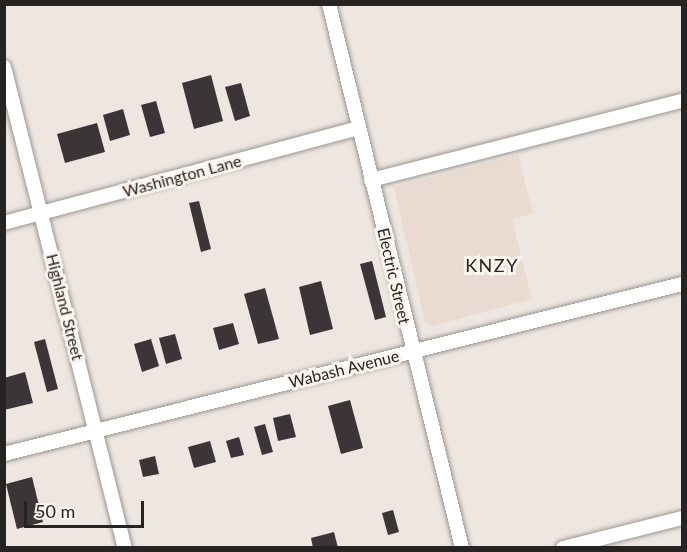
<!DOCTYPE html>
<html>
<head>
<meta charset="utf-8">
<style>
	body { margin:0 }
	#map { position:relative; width:687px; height:552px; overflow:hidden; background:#ede6e1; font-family:Lato,sans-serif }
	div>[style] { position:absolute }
	.built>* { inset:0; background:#e9dbd1 }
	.building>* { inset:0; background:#3b3538 }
	.roads { filter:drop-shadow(0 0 2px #9c9691) drop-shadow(0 0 2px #9c9691) }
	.minor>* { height:14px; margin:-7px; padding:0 7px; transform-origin:7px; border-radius:7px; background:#fff }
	span { translate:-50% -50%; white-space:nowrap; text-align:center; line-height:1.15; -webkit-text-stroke:6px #faf3ee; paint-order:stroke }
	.street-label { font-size:16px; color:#262422 }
	.neighbourhood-label { font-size:18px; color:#262422; letter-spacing:1.5px }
	.frame { position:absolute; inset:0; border:6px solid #262422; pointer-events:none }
	.scale { position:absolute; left:24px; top:501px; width:120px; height:27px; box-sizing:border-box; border:3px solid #262422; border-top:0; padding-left:8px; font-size:18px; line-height:21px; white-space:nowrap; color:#262422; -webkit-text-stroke:4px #faf3ee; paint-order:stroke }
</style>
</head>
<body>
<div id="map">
	<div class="built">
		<i style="clip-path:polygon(518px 155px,533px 214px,512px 219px,532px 299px,432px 326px,425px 322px,394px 187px)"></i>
	</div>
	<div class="building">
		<i style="clip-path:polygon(211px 75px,223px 121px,194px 129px,182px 83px)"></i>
		<i style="clip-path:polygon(241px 83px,250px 116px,235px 121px,225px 87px)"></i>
		<i style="clip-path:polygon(156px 101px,165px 133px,150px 137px,141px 105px)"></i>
		<i style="clip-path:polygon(123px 109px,130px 135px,110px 141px,103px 115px)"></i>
		<i style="clip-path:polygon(97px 123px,105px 152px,65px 163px,57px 134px)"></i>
		<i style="clip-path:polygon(199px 201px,211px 249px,201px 252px,189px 203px)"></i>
		<i style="clip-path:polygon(372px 261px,386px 317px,375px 320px,360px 264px)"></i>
		<i style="clip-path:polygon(321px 281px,333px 329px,310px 335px,299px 287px)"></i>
		<i style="clip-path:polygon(265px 288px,279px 339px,258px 344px,244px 294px)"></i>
		<i style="clip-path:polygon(233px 323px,239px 344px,219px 350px,213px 328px)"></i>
		<i style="clip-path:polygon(175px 334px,182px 359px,166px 364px,159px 338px)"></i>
		<i style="clip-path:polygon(45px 339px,58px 389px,47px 392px,34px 342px)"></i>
		<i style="clip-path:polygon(151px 339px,159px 366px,142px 372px,134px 344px)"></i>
		<i style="clip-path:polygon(25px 372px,33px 403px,4px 410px,4px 378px)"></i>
		<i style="clip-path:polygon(350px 400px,363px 448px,341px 454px,328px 406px)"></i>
		<i style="clip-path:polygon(290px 414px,296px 437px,278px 441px,273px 418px)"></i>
		<i style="clip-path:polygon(265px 424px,273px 452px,262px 455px,254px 427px)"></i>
		<i style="clip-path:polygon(239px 437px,244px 455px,231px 458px,226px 441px)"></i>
		<i style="clip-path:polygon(210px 441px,216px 462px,194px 468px,188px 447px)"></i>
		<i style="clip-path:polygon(155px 456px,159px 474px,143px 477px,139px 460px)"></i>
		<i style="clip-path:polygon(32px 477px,43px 522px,17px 529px,6px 484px)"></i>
		<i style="clip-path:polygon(393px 510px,399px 532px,388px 535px,382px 513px)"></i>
		<i style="clip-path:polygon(334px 532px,338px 548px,313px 548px,311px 538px)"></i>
	</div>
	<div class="roads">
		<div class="minor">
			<i style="left:329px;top:4px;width:560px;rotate:76.26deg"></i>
			<i style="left:4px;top:67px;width:496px;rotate:75.9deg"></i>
			<i style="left:371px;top:180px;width:321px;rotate:-14.3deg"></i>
			<i style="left:4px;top:223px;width:367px;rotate:-15deg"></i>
			<i style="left:4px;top:454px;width:699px;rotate:-14.08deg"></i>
			<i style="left:563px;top:548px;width:123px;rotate:-14.1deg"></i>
		</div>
	</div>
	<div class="street-label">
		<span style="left:182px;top:176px;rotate:-15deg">Washington Lane</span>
		<span style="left:394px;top:276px;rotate:77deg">Electric Street</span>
		<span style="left:65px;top:307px;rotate:76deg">Highland Street</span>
		<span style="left:344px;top:369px;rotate:-14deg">Wabash Avenue</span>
	</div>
	<div class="neighbourhood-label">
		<span style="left:492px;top:265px">KNZY</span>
	</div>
	<div class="frame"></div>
	<div class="scale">50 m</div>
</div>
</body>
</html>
